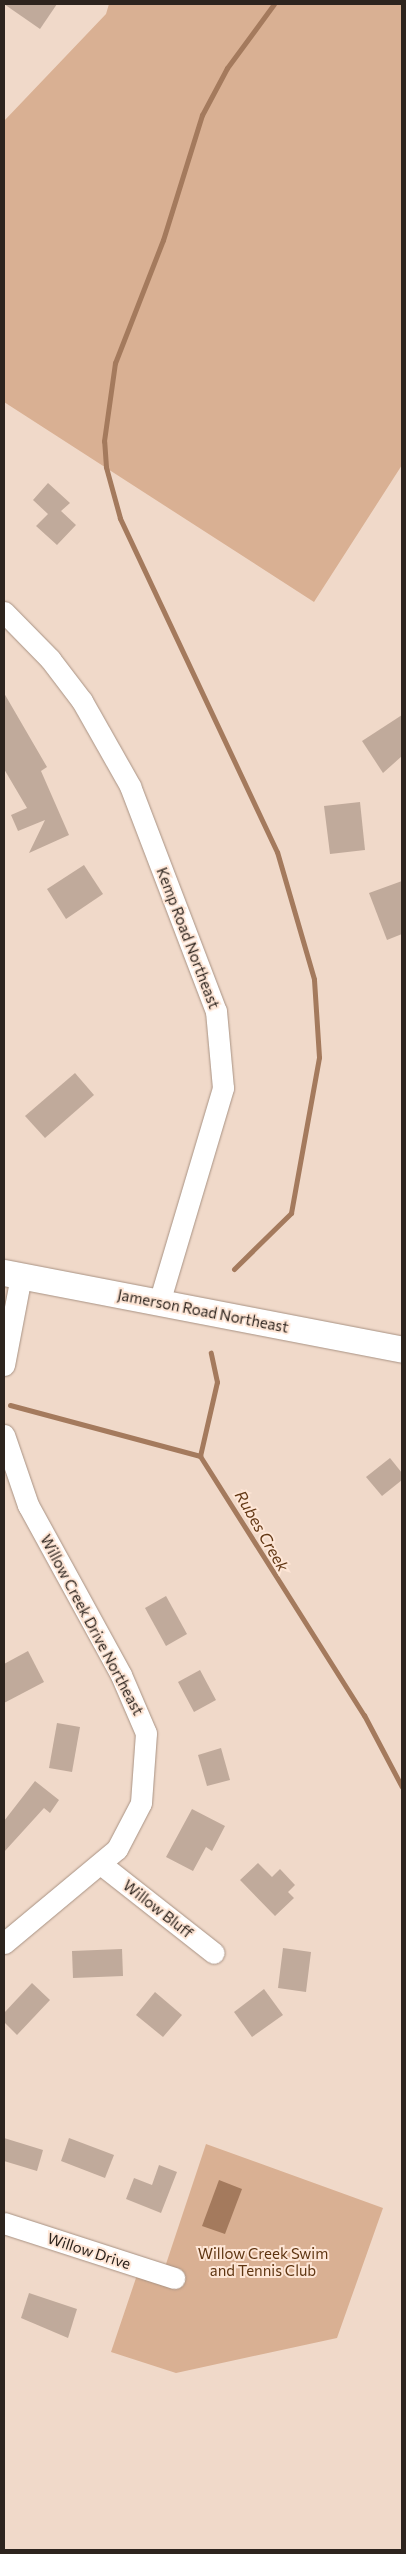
<!DOCTYPE html>
<html>
<head>
<meta charset="utf-8">
<style>
	body { margin:0 }
	#map { position:relative; width:406px; height:2554px; overflow:hidden; background:#f0d9c9; font-family:Commissioner,sans-serif }
	div>[style] { position:absolute }
	.green>* { inset:0; background:#d9b093 }
	.water>* { inset:0; background:#a47a5d }
	.stream>* { height:5px; margin:-2.5px; padding:0 2.5px; transform-origin:2.5px; border-radius:2.5px; background:#a47a5d }
	.building>* { inset:0; background:#c0aa9b }
	.roads { filter:drop-shadow(0 0 1px #a89283) drop-shadow(0 0 1px #a89283) }
	.minor>* { height:21px; margin:-10.5px; padding:0 10.5px; transform-origin:10.5px; border-radius:10.5px; background:#fff }
	.tertiary>* { height:26px; margin:-13px; padding:0 13px; transform-origin:13px; border-radius:13px; background:#fff }
	span { translate:-50% -50%; white-space:nowrap; text-align:center; line-height:1.15; -webkit-text-stroke:4px #fee6d6; paint-order:stroke }
	.street-label { font-size:15px; color:#2d241e }
	.park-label { font-size:15px; color:#5f3511 }
	.water-label { font-size:16px; color:#623714; font-style:italic }
	.frame { position:absolute; inset:0; border:5px solid #2d241e; pointer-events:none }
</style>
</head>
<body>
<div id="map">
	<div class="green">
		<i style="clip-path:polygon(109px 4px,402px 4px,402px 465px,314px 602px,4px 402px,4px 121px,106px 14px)"></i>
		<i style="clip-path:polygon(206px 2144px,383px 2208px,337px 2338px,176px 2373px,111px 2352px,137px 2275px,160px 2282px)"></i>
	</div>
	<div class="water">
		<i style="clip-path:polygon(219px 2180px,242px 2189px,225px 2234px,202px 2226px)"></i>
	</div>
	<div class="stream">
		<i style="left:234px;top:1269px;width:80px;rotate:-44.5deg"></i>
		<i style="left:291px;top:1213px;width:158px;rotate:-79.8deg"></i>
		<i style="left:319px;top:1057px;width:78px;rotate:-93.7deg"></i>
		<i style="left:314px;top:979px;width:132px;rotate:-106.2deg"></i>
		<i style="left:277px;top:852px;width:369px;rotate:-115.2deg"></i>
		<i style="left:120px;top:518px;width:53px;rotate:-105.4deg"></i>
		<i style="left:106px;top:467px;width:26px;rotate:-94deg"></i>
		<i style="left:104px;top:441px;width:79px;rotate:-82deg"></i>
		<i style="left:115px;top:363px;width:132px;rotate:-68.7deg"></i>
		<i style="left:163px;top:240px;width:131px;rotate:-72.7deg"></i>
		<i style="left:202px;top:115px;width:53px;rotate:-62deg"></i>
		<i style="left:227px;top:68px;width:79px;rotate:-53.7deg"></i>
		<i style="left:10px;top:1405px;width:197px;rotate:15deg"></i>
		<i style="left:200px;top:1456px;width:307px;rotate:57.7deg"></i>
		<i style="left:364px;top:1715px;width:81px;rotate:62.2deg"></i>
		<i style="left:200px;top:1456px;width:76px;rotate:-77.1deg"></i>
		<i style="left:217px;top:1382px;width:30px;rotate:-102deg"></i>
	</div>
	<div class="building">
		<i style="clip-path:polygon(4px 4px,57px 4px,40px 29px)"></i>
		<i style="clip-path:polygon(48px 483px,70px 503px,61px 511px,76px 525px,57px 545px,36px 526px,48px 514px,33px 500px)"></i>
		<i style="clip-path:polygon(4px 693px,47px 767px,41px 771px,69px 835px,29px 853px,45px 820px,18px 831px,11px 815px,27px 808px,4px 769px)"></i>
		<i style="clip-path:polygon(402px 715px,402px 756px,383px 773px,362px 741px)"></i>
		<i style="clip-path:polygon(360px 802px,365px 850px,330px 854px,324px 806px)"></i>
		<i style="clip-path:polygon(84px 865px,103px 894px,66px 919px,47px 889px)"></i>
		<i style="clip-path:polygon(402px 881px,402px 934px,387px 940px,369px 893px)"></i>
		<i style="clip-path:polygon(75px 1073px,94px 1095px,45px 1138px,25px 1116px)"></i>
		<i style="clip-path:polygon(390px 1458px,402px 1473px,402px 1480px,382px 1496px,366px 1477px)"></i>
		<i style="clip-path:polygon(166px 1596px,187px 1634px,166px 1646px,145px 1608px)"></i>
		<i style="clip-path:polygon(28px 1651px,44px 1682px,4px 1703px,4px 1664px)"></i>
		<i style="clip-path:polygon(200px 1670px,216px 1700px,194px 1712px,178px 1682px)"></i>
		<i style="clip-path:polygon(57px 1723px,80px 1727px,72px 1772px,49px 1768px)"></i>
		<i style="clip-path:polygon(221px 1748px,230px 1780px,207px 1786px,198px 1755px)"></i>
		<i style="clip-path:polygon(35px 1781px,59px 1800px,50px 1813px,44px 1808px,4px 1852px,4px 1821px)"></i>
		<i style="clip-path:polygon(192px 1809px,225px 1826px,212px 1851px,206px 1847px,193px 1871px,166px 1857px)"></i>
		<i style="clip-path:polygon(258px 1863px,272px 1877px,280px 1869px,295px 1885px,288px 1892px,294px 1898px,275px 1916px,240px 1880px)"></i>
		<i style="clip-path:polygon(283px 1948px,311px 1952px,306px 1992px,278px 1988px)"></i>
		<i style="clip-path:polygon(122px 1949px,123px 1976px,73px 1978px,72px 1951px)"></i>
		<i style="clip-path:polygon(32px 1983px,50px 2000px,17px 2035px,4px 2022px,4px 2013px)"></i>
		<i style="clip-path:polygon(264px 1989px,283px 2015px,252px 2037px,234px 2012px)"></i>
		<i style="clip-path:polygon(155px 1992px,182px 2015px,163px 2037px,136px 2015px)"></i>
		<i style="clip-path:polygon(4px 2138px,43px 2150px,37px 2171px,4px 2161px)"></i>
		<i style="clip-path:polygon(69px 2138px,114px 2155px,105px 2178px,61px 2161px)"></i>
		<i style="clip-path:polygon(159px 2165px,177px 2172px,161px 2213px,126px 2199px,134px 2178px,152px 2185px)"></i>
		<i style="clip-path:polygon(29px 2293px,77px 2309px,68px 2338px,21px 2318px)"></i>
	</div>
	<div class="roads">
		<div class="minor">
			<i style="left:4px;top:612px;width:66px;rotate:45.6deg"></i>
			<i style="left:50px;top:659px;width:53px;rotate:52.7deg"></i>
			<i style="left:82px;top:701px;width:98px;rotate:60.5deg"></i>
			<i style="left:130px;top:786px;width:241px;rotate:69.1deg"></i>
			<i style="left:216px;top:1011px;width:77px;rotate:84.8deg"></i>
			<i style="left:223px;top:1088px;width:224px;rotate:106.6deg"></i>
			<i style="left:4px;top:1365px;width:91px;rotate:-79.2deg"></i>
			<i style="left:4px;top:1435px;width:74px;rotate:71.1deg"></i>
			<i style="left:28px;top:1505px;width:194px;rotate:61.3deg"></i>
			<i style="left:121px;top:1675px;width:63px;rotate:66.7deg"></i>
			<i style="left:146px;top:1733px;width:70px;rotate:94.1deg"></i>
			<i style="left:141px;top:1803px;width:52px;rotate:117.6deg"></i>
			<i style="left:117px;top:1849px;width:147px;rotate:140.2deg"></i>
			<i style="left:102px;top:1865px;width:142px;rotate:38.2deg"></i>
			<i style="left:4px;top:2223px;width:179px;rotate:17.9deg"></i>
		</div>
		<div class="tertiary">
			<i style="left:4px;top:1273px;width:405px;rotate:10.9deg"></i>
		</div>
	</div>
	<div class="street-label">
		<span style="left:188px;top:938px;rotate:69deg">Kemp Road Northeast</span>
		<span style="left:203px;top:1311px;rotate:11deg">Jamerson Road Northeast</span>
		<span style="left:92px;top:1625px;rotate:62deg">Willow Creek Drive Northeast</span>
		<span style="left:158px;top:1909px;rotate:38deg">Willow Bluff</span>
		<span style="left:89px;top:2251px;rotate:18deg">Willow Drive</span>
	</div>
	<div class="park-label">
		<span style="left:263px;top:2262px">Willow Creek Swim<br>and Tennis Club</span>
	</div>
	<div class="water-label">
		<span style="left:262px;top:1531px;rotate:60deg">Rubes Creek</span>
	</div>
	<div class="frame"></div>
</div>
</body>
</html>
